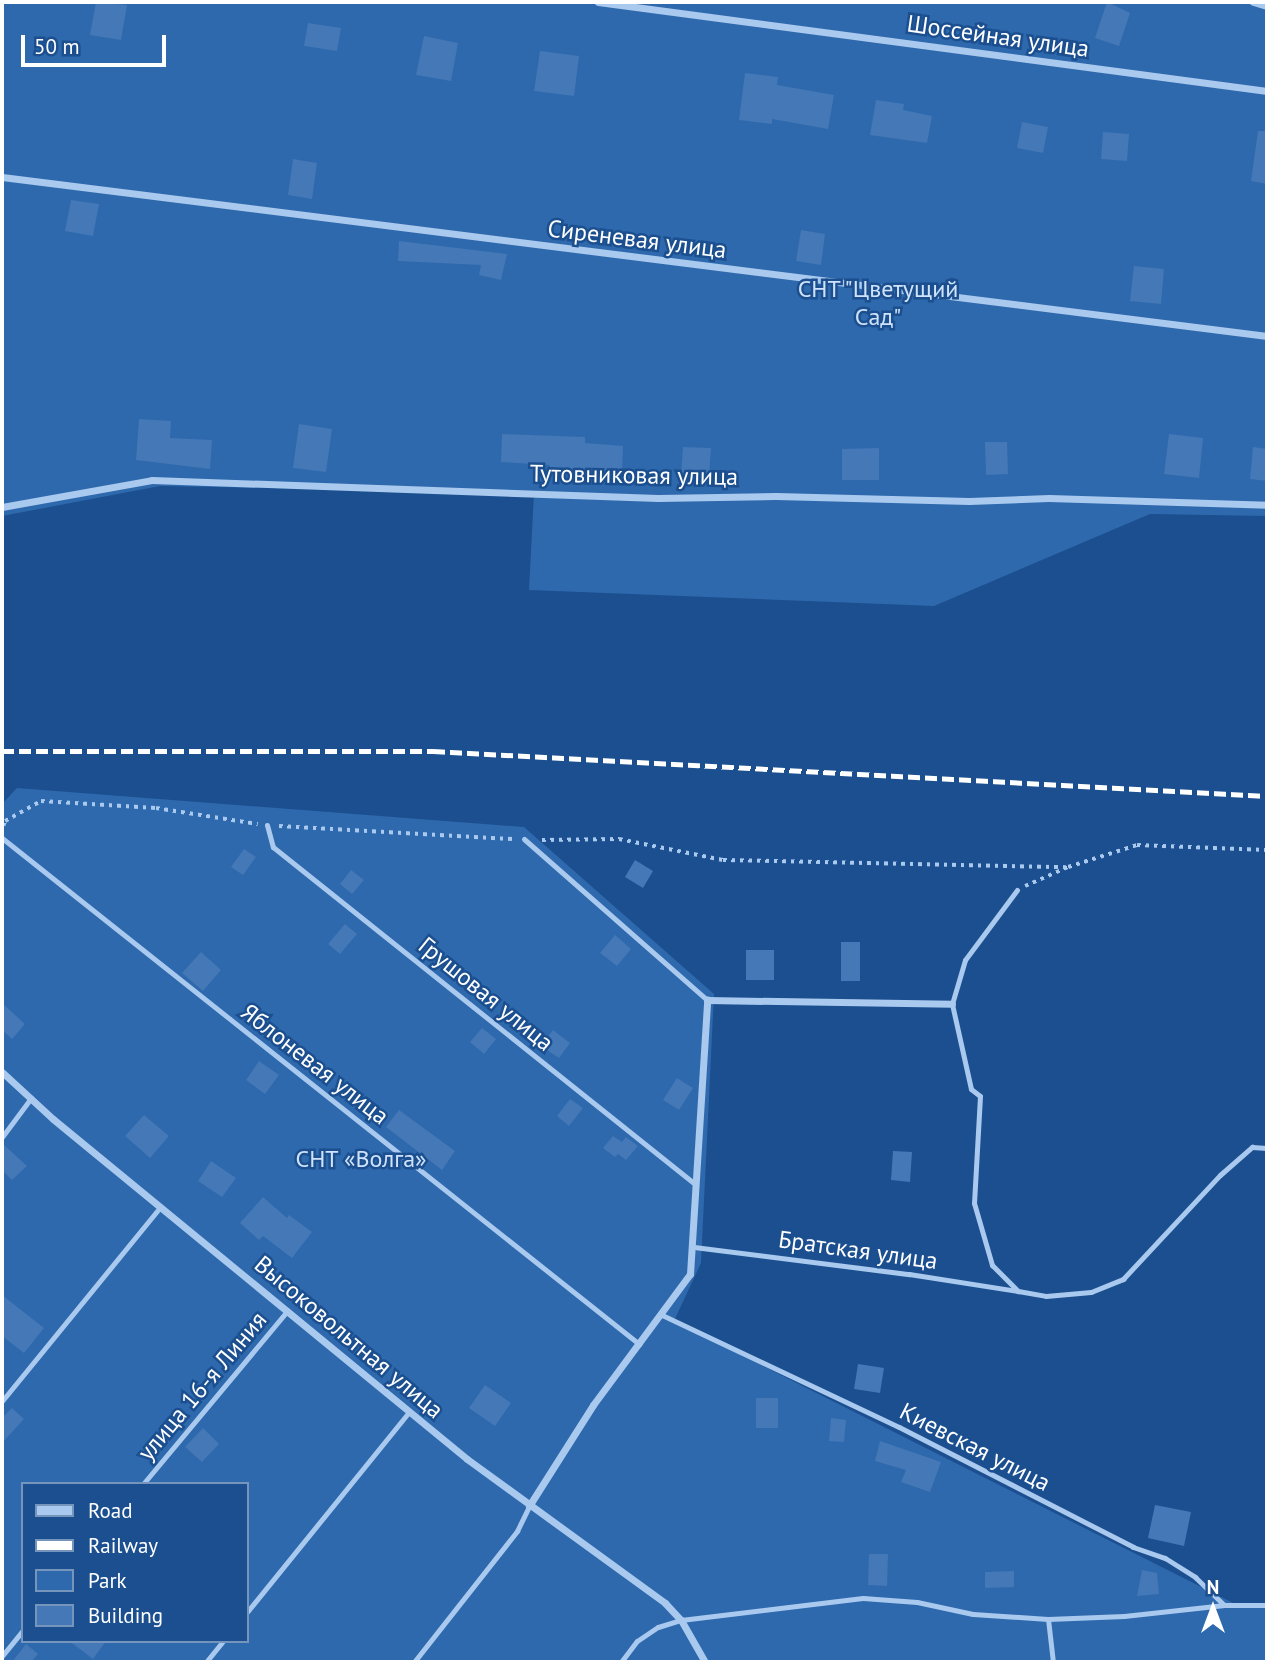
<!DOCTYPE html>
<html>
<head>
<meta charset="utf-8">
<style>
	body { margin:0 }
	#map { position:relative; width:1269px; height:1664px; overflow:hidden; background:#1b4f8f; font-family:"PT Sans",sans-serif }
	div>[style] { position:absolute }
	.green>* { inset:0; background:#2e69ad }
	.building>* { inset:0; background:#4478b7 }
	.path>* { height:3.5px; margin-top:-1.75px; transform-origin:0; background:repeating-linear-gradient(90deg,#a9c9ee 0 3.5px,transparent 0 8.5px) }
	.service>* { height:5px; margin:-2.5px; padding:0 2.5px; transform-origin:2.5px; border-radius:2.5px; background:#a9c9ee }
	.minor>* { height:7px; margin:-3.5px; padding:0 3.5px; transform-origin:3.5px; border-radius:3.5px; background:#a9c9ee }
	.rail>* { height:5px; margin-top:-2.5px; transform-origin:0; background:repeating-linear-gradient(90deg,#fff 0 12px,transparent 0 17px) }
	span { translate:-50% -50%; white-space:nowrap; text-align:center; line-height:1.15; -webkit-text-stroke:5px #1b4f8f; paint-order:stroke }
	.street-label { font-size:24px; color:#fff }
	.park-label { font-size:24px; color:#cfe3fa }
	.frame { position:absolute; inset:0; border:4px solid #fff; pointer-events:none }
	.legend { position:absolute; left:21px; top:1482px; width:228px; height:161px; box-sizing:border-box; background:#1b4f8f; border:2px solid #7695bc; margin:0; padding:9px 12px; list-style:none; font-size:21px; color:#fff }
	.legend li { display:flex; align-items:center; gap:14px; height:35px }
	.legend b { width:35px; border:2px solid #7695bc }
	.north { position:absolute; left:1178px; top:1573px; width:70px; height:70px; -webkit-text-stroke:5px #1b4f8f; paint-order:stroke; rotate:0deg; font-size:19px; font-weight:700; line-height:28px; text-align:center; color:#fff }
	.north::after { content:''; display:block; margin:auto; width:24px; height:32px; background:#fff; clip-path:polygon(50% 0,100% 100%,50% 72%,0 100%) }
	.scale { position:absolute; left:21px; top:35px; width:145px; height:32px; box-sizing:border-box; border:4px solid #fff; border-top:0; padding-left:9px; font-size:21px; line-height:24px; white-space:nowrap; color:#fff; -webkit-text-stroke:5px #1b4f8f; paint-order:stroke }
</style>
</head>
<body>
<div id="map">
	<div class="green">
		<i style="clip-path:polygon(2px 2px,1267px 2px,1267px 516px,1150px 514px,934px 606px,529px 590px,534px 493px,160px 486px,2px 516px)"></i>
		<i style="clip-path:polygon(evenodd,17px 788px,524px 827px,714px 994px,701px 1263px,674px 1321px,1241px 1607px,1267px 1608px,1267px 1662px,2px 1662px,2px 804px,17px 788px,23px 1484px,247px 1484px,247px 1641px,23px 1641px,23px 1484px)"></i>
	</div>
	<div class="building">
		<i style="clip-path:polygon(96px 2px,127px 5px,121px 40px,90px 35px)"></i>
		<i style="clip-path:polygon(1107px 2px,1130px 13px,1119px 46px,1095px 38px)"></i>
		<i style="clip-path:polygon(308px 23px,341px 28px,337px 51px,304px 46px)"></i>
		<i style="clip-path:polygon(424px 36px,458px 43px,451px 81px,416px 75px)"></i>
		<i style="clip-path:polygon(540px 51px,579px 56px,574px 96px,534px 91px)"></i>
		<i style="clip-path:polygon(745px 73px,778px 77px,777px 85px,834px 95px,828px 129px,772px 119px,772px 124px,739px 120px)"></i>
		<i style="clip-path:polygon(876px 100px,904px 104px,903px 110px,932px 116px,927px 143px,870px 135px)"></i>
		<i style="clip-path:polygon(1022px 122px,1048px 127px,1043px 153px,1017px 148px)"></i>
		<i style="clip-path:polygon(1258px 131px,1267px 131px,1267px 184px,1251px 181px)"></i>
		<i style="clip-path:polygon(1103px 132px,1129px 134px,1127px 161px,1101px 159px)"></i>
		<i style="clip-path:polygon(293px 159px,317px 163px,312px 199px,288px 195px)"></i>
		<i style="clip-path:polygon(71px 200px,99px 204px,93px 236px,65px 231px)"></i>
		<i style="clip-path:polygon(801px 230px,825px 234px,821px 265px,796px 261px)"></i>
		<i style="clip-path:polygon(399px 241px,507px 254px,501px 280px,479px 275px,481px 265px,398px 261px)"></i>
		<i style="clip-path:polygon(1134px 266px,1164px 269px,1161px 304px,1130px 301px)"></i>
		<i style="clip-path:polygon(139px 419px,171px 421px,170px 438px,212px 440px,210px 469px,136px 460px)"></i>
		<i style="clip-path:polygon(299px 424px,332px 429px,326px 472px,293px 468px)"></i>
		<i style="clip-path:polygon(502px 434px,585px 437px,585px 443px,623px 446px,622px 474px,550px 473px,550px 465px,501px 462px)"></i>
		<i style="clip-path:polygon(1169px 434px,1203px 438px,1199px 478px,1164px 474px)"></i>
		<i style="clip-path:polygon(985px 442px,1007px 442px,1008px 474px,986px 475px)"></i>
		<i style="clip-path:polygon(683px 447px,711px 448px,709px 476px,681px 474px)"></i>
		<i style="clip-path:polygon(1253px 447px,1267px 449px,1267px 481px,1250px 479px)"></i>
		<i style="clip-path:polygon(879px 448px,879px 480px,842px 480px,842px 449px)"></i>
		<i style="clip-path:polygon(244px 849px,256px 857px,243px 875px,231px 867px)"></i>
		<i style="clip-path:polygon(635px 860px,653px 871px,643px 888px,625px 877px)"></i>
		<i style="clip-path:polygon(351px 870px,364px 880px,352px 894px,340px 884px)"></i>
		<i style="clip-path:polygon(345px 924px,357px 934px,340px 954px,328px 944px)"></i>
		<i style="clip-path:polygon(615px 935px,631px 949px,617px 966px,600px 953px)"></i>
		<i style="clip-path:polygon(841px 942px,860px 942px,860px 981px,841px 981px)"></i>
		<i style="clip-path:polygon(746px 950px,774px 950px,774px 980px,746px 980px)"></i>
		<i style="clip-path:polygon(201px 952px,221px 970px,203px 991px,182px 973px)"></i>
		<i style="clip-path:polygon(2px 1003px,25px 1024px,12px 1039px,2px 1030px)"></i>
		<i style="clip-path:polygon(482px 1028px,496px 1039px,484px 1054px,470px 1042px)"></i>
		<i style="clip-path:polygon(553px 1030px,570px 1043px,559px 1058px,541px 1046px)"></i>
		<i style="clip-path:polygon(259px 1061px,279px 1075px,265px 1094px,246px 1080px)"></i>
		<i style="clip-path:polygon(677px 1078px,693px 1088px,679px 1110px,663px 1100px)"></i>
		<i style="clip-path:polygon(570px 1099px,583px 1108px,569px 1126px,557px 1116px)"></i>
		<i style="clip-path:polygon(399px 1110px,455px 1151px,442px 1170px,386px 1127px)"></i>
		<i style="clip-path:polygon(144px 1115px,169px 1136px,150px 1158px,125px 1136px)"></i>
		<i style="clip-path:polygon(613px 1136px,622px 1142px,626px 1137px,638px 1146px,626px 1160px,618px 1154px,615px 1157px,603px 1148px)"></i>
		<i style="clip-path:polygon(2px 1143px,27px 1166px,12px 1180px,2px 1170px)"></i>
		<i style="clip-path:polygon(893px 1151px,912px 1152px,910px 1182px,891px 1180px)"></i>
		<i style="clip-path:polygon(211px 1161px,236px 1178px,222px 1197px,198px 1181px)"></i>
		<i style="clip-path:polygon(263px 1197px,287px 1218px,289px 1215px,312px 1232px,292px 1258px,263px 1236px,259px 1240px,240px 1223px)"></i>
		<i style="clip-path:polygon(2px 1295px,44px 1328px,24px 1353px,2px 1336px)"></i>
		<i style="clip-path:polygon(858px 1364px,884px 1368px,880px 1393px,854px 1389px)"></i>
		<i style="clip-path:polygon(485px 1385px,511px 1403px,495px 1426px,469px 1408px)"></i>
		<i style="clip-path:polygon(756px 1398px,778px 1398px,778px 1428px,756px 1428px)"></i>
		<i style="clip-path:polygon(12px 1408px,24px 1419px,2px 1443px,2px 1418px)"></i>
		<i style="clip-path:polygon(831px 1418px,846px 1420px,844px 1442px,829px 1441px)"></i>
		<i style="clip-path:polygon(203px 1428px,219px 1444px,202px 1462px,185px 1447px)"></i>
		<i style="clip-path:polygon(880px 1441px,941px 1462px,930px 1492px,901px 1482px,906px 1470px,875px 1461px)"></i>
		<i style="clip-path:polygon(1155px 1505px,1191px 1512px,1184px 1546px,1148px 1538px)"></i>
		<i style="clip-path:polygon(869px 1554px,888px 1554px,887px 1586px,868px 1585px)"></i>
		<i style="clip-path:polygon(1142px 1570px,1157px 1573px,1159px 1594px,1137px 1596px)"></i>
		<i style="clip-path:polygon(1014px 1571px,1014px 1587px,985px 1588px,985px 1572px)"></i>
		<i style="clip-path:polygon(69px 1641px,106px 1641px,93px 1659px)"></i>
		<i style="clip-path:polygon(26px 1644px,38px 1654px,31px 1662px,12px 1662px)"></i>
	</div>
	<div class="path">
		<i style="left:3px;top:826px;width:5px;rotate:-68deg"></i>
		<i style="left:5px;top:821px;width:41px;rotate:-29.1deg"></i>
		<i style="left:41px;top:801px;width:115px;rotate:3.5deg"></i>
		<i style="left:156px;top:808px;width:103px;rotate:8.9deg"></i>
		<i style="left:279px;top:826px;width:234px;rotate:3.2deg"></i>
		<i style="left:542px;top:840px;width:77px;rotate:-0.7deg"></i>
		<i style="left:619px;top:839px;width:106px;rotate:11.4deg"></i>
		<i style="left:723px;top:860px;width:345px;rotate:1.2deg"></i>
		<i style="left:1025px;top:886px;width:47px;rotate:-23.8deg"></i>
		<i style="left:1068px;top:867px;width:72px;rotate:-17.7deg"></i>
		<i style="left:1137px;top:845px;width:130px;rotate:2.2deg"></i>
	</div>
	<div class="service">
		<i style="left:267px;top:825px;width:23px;rotate:75deg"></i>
		<i style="left:273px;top:847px;width:540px;rotate:38.61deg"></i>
		<i style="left:2px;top:838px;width:814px;rotate:38.46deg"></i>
		<i style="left:524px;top:839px;width:244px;rotate:41.3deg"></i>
		<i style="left:1017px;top:890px;width:87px;rotate:126.6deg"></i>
		<i style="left:965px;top:960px;width:46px;rotate:106.5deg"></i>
		<i style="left:952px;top:1004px;width:87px;rotate:77.4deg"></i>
		<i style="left:971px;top:1089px;width:11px;rotate:38deg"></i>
		<i style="left:980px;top:1096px;width:107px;rotate:93.2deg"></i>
		<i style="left:974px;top:1203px;width:65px;rotate:73.8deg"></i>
		<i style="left:992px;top:1265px;width:37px;rotate:45deg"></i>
		<i style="left:1018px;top:1291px;width:28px;rotate:10deg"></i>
		<i style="left:1046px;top:1296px;width:45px;rotate:-5.1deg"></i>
		<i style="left:1091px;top:1292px;width:35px;rotate:-22deg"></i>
		<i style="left:1123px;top:1279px;width:142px;rotate:-47deg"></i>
		<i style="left:1220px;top:1175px;width:43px;rotate:-41.2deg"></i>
		<i style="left:1252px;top:1147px;width:15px;rotate:4deg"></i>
		<i style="left:2px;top:1137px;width:49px;rotate:-53.4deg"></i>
		<i style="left:694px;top:1247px;width:217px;rotate:7.2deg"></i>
		<i style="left:909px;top:1274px;width:109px;rotate:8.9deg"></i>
		<i style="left:662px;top:1315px;width:262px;rotate:25.3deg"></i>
		<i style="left:899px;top:1427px;width:263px;rotate:27.1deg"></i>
		<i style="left:1133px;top:1547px;width:34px;rotate:19deg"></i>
		<i style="left:1165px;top:1558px;width:36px;rotate:32deg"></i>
		<i style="left:1195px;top:1577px;width:40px;rotate:44deg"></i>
		<i style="left:1224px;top:1605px;width:43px"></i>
		<i style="left:2px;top:1401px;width:250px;rotate:-50.8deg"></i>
		<i style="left:143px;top:1484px;width:226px;rotate:-50.2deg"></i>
		<i style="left:247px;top:1612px;width:257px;rotate:-51deg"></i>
		<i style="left:1048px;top:1619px;width:43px;rotate:83.4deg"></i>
		<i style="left:2px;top:1656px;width:33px;rotate:-51deg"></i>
		<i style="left:206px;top:1662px;width:27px;rotate:-51deg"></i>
		<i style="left:414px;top:1662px;width:167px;rotate:-51.8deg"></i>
		<i style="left:517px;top:1531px;width:28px;rotate:-64deg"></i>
		<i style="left:621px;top:1662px;width:26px;rotate:-53deg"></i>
		<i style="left:637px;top:1641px;width:25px;rotate:-34deg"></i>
		<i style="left:658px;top:1627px;width:24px;rotate:-17deg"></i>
		<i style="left:681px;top:1620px;width:183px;rotate:-6.9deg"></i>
		<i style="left:863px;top:1598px;width:54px;rotate:4.2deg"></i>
		<i style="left:917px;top:1602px;width:57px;rotate:12.1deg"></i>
		<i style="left:973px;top:1614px;width:75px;rotate:3.8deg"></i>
		<i style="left:1048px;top:1619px;width:76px;rotate:-2.3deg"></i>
		<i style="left:1124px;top:1616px;width:101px;rotate:-6.3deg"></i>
	</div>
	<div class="minor">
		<i style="left:598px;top:2px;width:675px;rotate:7.58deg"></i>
		<i style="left:1253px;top:2px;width:15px;rotate:16deg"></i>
		<i style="left:2px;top:177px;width:1275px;rotate:7.16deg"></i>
		<i style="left:2px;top:507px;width:152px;rotate:-10.2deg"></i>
		<i style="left:152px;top:480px;width:506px;rotate:2.04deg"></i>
		<i style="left:658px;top:498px;width:118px;rotate:-1deg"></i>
		<i style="left:776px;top:496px;width:193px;rotate:1.5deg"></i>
		<i style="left:969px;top:501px;width:80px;rotate:-2.1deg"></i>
		<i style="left:1049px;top:498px;width:218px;rotate:1.8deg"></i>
		<i style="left:2px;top:1072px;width:69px;rotate:42.7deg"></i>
		<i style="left:53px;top:1119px;width:536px;rotate:39.39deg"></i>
		<i style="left:467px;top:1459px;width:245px;rotate:36deg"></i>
		<i style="left:665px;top:1603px;width:23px;rotate:47deg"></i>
		<i style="left:681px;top:1620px;width:48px;rotate:60.3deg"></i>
		<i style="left:529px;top:1506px;width:120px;rotate:-57.6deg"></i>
		<i style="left:593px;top:1405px;width:163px;rotate:-53.5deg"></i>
		<i style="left:690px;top:1274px;width:275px;rotate:-86.4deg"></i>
		<i style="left:707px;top:1000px;width:245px;rotate:0.9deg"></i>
	</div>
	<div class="rail">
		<i style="left:2px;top:751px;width:431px"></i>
		<i style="left:433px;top:751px;width:835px;rotate:3.09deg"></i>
	</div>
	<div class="street-label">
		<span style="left:998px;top:36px;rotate:8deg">Шоссейная улица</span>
		<span style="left:637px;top:239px;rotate:7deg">Сиреневая улица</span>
		<span style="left:634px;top:475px;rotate:1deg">Тутовниковая улица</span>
		<span style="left:486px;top:994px;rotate:39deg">Грушовая улица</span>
		<span style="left:315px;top:1064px;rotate:38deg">Яблоневая улица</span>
		<span style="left:858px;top:1250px;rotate:8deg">Братская улица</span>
		<span style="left:349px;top:1337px;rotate:40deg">Высоковольтная улица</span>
		<span style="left:202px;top:1386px;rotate:-50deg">улица 16-я Линия</span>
		<span style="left:975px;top:1447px;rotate:27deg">Киевская улица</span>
	</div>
	<div class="park-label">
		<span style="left:878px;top:303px">СНТ "Цветущий<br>Сад"</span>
		<span style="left:361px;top:1159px">СНТ «Волга»</span>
	</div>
	<div class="frame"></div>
	<ul class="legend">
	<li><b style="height:9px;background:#a9c9ee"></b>Road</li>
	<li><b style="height:9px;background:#fff"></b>Railway</li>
	<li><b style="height:19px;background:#2e69ad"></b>Park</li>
	<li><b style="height:19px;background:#4478b7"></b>Building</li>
	</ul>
	<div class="north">N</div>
	<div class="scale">50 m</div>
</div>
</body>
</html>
